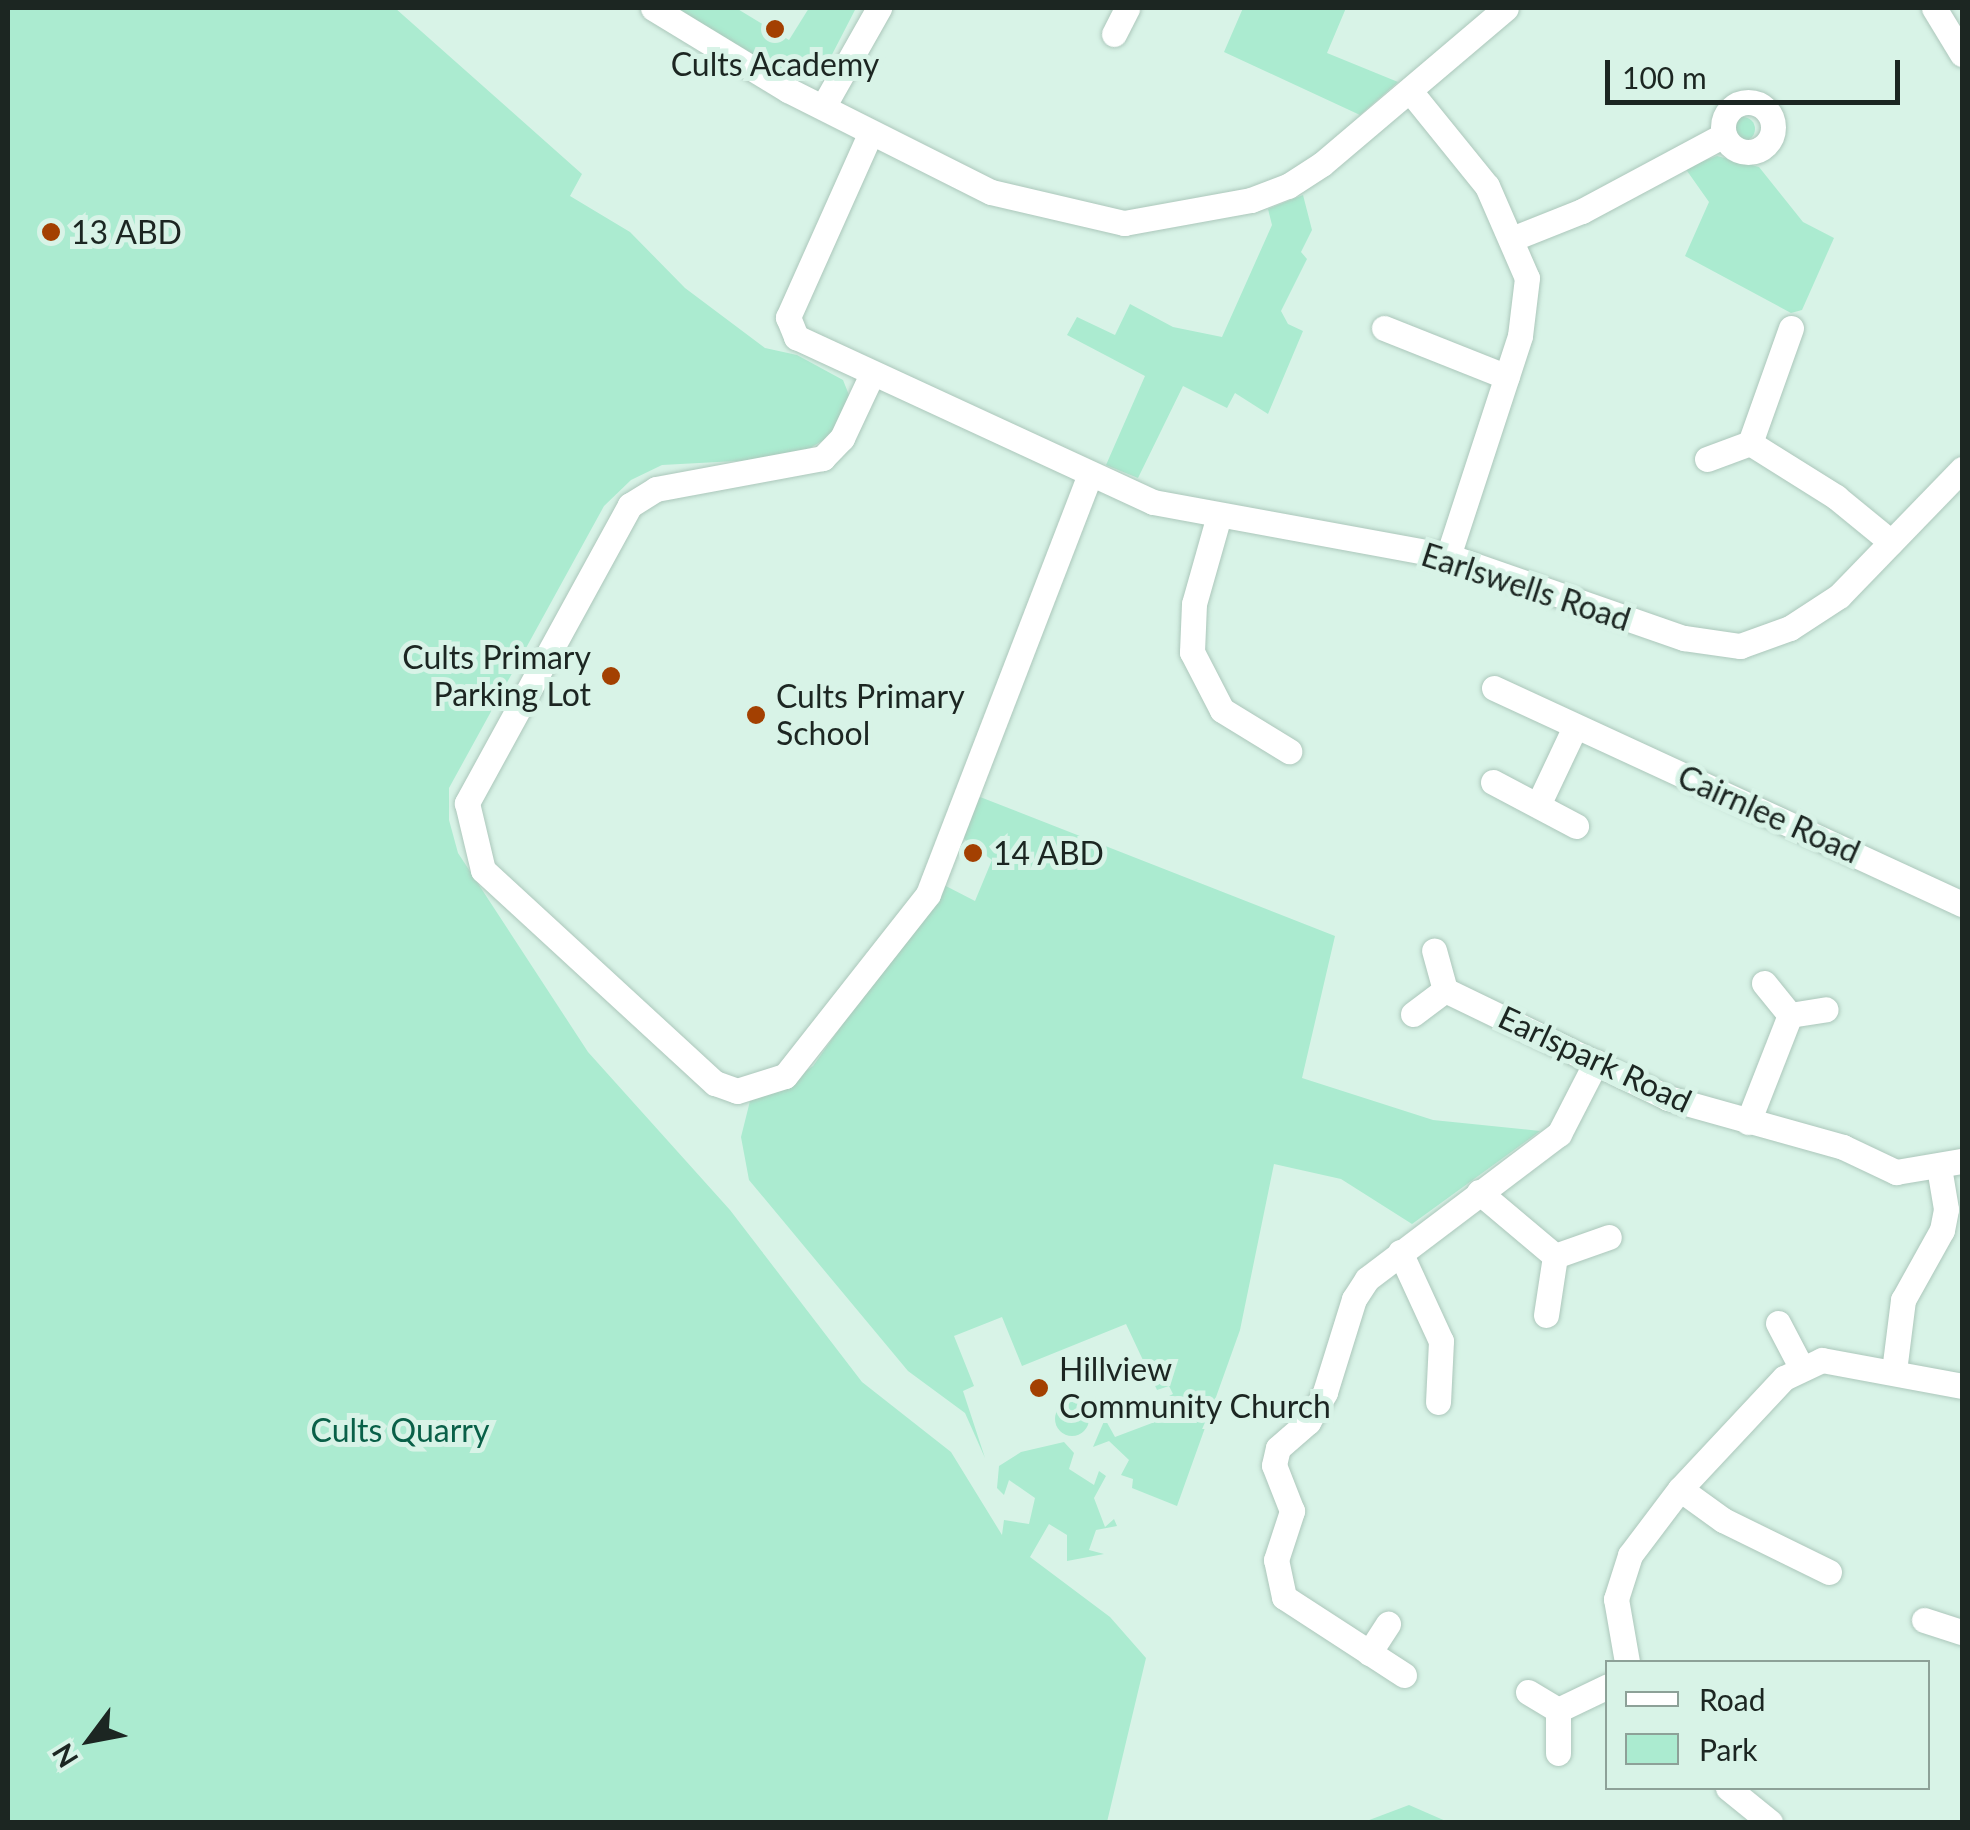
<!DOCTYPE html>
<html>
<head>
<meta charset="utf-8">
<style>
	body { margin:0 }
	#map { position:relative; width:1970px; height:1830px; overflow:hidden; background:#d8f3e7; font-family:Lato,sans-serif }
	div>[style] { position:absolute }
	.green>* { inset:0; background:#abebd0 }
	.round { border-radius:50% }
	.roads { filter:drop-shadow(0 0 2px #acc7bb) drop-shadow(0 0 2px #acc7bb) }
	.minor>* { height:25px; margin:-12.5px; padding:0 12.5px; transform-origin:12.5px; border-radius:12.5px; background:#fff }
	.minor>.ring { margin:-12.5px; padding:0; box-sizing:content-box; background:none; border:25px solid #fff; border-radius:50% }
	.dots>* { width:28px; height:28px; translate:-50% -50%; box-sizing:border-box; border:5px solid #d8f3e7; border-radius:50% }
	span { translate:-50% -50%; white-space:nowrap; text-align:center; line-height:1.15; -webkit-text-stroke:10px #d8f3e7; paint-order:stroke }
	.poi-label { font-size:32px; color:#1c2622 }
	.left { translate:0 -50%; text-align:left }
	.right { translate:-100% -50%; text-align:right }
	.street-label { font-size:32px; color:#1c2622 }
	.park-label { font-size:32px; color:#096048 }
	.frame { position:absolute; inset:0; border:10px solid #1c2622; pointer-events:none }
	.legend { position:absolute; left:1605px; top:1660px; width:325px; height:130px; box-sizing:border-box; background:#d8f3e7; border:2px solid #8da198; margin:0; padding:12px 18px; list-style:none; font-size:30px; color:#1c2622 }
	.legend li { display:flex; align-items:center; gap:20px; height:50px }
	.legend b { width:50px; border:2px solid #8da198 }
	.north { position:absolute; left:40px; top:1690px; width:100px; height:100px; -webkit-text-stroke:8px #d8f3e7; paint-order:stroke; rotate:238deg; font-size:28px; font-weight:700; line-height:40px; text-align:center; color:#1c2622 }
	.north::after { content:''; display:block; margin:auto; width:35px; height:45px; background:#1c2622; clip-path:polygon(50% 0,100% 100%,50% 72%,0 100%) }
	.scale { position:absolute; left:1605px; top:60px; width:295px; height:45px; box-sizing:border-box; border:5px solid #1c2622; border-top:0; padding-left:12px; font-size:30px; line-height:35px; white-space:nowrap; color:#1c2622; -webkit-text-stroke:8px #d8f3e7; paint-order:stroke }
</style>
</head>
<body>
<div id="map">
	<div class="green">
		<i style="clip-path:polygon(8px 8px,395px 8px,582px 174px,570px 196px,630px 232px,685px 288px,765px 348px,797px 355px,843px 380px,851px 400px,834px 434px,793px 458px,662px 465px,631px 480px,604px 506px,449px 788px,449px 820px,458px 853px,588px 1052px,730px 1210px,862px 1382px,951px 1452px,1002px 1535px,1004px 1520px,1029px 1524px,1035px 1498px,1009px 1480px,1004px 1495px,997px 1488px,999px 1466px,1021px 1452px,1064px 1442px,1074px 1453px,1069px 1469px,1094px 1485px,1099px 1471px,1106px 1476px,1094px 1498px,1105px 1527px,1114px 1519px,1117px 1526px,1096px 1530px,1089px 1550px,1104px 1554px,1067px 1561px,1067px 1535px,1049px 1524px,1030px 1557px,1110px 1617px,1146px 1658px,1107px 1822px,8px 1822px)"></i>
		<i style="clip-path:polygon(673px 8px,736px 8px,789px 40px,809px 8px,856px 8px,823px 72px,797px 80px,726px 45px)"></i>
		<i style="clip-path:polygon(1243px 8px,1346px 8px,1327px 53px,1398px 82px,1360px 115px,1224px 52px)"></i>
		<i class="round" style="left:1731px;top:117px;width:24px;height:24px"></i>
		<i style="clip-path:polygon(1717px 156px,1759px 167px,1803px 222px,1834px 238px,1802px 310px,1791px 313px,1685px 256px,1709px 202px,1685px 168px)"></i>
		<i style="clip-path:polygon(1303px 195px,1312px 230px,1301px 252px,1307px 259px,1281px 311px,1288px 324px,1303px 331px,1268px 414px,1235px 393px,1227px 408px,1183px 386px,1138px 478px,1106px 465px,1145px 376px,1067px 335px,1077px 317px,1115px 335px,1130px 304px,1173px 327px,1222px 337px,1272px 225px,1268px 209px)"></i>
		<i style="clip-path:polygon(975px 795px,1335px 936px,1302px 1078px,1433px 1120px,1540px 1131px,1412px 1224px,1341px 1179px,1274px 1164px,1240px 1330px,1177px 1506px,1132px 1488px,1133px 1479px,1121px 1475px,1129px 1460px,1109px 1441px,1093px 1447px,1105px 1419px,1115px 1437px,1168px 1417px,1161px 1400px,1173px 1394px,1169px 1386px,1157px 1390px,1126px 1324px,1022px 1366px,1002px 1317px,954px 1336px,974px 1386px,963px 1391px,985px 1458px,965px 1413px,908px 1371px,749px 1180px,741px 1137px,750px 1101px,778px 1091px,813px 1066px,942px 884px,975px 901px,992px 860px,960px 836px)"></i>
		<i class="round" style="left:1055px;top:1402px;width:34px;height:34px"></i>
		<i style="clip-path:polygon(1409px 1805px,1448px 1822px,1364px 1822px)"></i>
	</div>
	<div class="roads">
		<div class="minor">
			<i style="left:653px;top:8px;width:158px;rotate:31.3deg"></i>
			<i style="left:788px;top:90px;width:227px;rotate:26.7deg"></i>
			<i style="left:991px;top:192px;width:137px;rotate:13.1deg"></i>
			<i style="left:1124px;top:223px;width:129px;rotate:-10.3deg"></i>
			<i style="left:1251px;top:200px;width:40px;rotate:-21deg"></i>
			<i style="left:1288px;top:186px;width:40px;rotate:-32.9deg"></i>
			<i style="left:1322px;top:164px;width:241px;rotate:-40.3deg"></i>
			<i style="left:1934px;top:8px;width:54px;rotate:58.7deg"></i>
			<i style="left:1114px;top:34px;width:29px;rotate:-63deg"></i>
			<i style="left:1410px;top:91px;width:122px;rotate:51deg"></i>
			<i style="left:1487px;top:186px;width:100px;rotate:66.5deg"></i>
			<i style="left:1527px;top:278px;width:58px;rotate:96.9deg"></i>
			<i style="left:1520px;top:336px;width:231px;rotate:108.1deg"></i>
			<i class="ring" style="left:1723px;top:102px;width:25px;height:25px"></i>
			<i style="left:823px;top:107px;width:114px;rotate:-60.5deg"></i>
			<i style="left:870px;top:134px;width:201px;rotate:114.1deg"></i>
			<i style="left:788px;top:317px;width:22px;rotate:68deg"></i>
			<i style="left:796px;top:337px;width:393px;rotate:24.8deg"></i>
			<i style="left:1153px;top:502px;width:300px;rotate:10.4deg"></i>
			<i style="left:1448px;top:556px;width:250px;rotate:19.2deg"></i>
			<i style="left:1684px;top:638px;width:57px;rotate:8.1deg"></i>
			<i style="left:1740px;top:646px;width:53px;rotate:-19.8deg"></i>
			<i style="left:1790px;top:628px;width:59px;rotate:-33.1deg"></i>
			<i style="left:1839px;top:596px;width:177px;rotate:-45.9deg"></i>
			<i style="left:1514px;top:238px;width:73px;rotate:-21.7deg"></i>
			<i style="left:1582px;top:211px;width:161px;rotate:-28.2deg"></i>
			<i style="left:1384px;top:328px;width:132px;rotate:21.7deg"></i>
			<i style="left:1791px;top:328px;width:122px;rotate:109.6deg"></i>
			<i style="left:1750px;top:443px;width:102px;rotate:32.1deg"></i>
			<i style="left:1836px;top:497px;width:71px;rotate:39.3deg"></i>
			<i style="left:872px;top:374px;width:71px;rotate:115.1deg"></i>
			<i style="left:842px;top:438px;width:28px;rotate:134deg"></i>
			<i style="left:823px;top:458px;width:170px;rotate:169.5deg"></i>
			<i style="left:656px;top:489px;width:31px;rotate:148deg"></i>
			<i style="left:630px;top:505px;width:340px;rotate:118.7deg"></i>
			<i style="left:467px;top:803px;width:69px;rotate:76.6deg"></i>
			<i style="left:483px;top:870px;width:315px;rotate:42.6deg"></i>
			<i style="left:715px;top:1083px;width:23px;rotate:20deg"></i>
			<i style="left:737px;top:1091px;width:50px;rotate:-17.4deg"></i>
			<i style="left:785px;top:1076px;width:231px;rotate:-51.8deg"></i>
			<i style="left:928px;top:894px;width:450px;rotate:-68.9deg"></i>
			<i style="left:1707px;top:459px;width:46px;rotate:-20.4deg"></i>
			<i style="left:1218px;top:519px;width:88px;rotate:105.8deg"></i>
			<i style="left:1194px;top:604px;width:48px;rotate:92.4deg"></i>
			<i style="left:1192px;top:652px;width:65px;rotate:62.7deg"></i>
			<i style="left:1222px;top:710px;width:79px;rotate:31.5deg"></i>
			<i style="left:1494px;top:688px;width:515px;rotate:24.78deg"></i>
			<i style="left:1493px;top:782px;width:94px;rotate:27.9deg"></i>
			<i style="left:1539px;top:803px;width:82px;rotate:-64.7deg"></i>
			<i style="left:1764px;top:983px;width:41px;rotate:50.9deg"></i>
			<i style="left:1790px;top:1015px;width:36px;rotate:-9deg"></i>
			<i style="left:1445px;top:990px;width:248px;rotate:25.8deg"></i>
			<i style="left:1668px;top:1098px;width:182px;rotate:15.6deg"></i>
			<i style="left:1843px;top:1147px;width:59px;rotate:25.3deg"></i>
			<i style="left:1896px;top:1172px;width:67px;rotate:-9.5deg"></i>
			<i style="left:1413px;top:1014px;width:40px;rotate:-37deg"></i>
			<i style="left:1445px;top:990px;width:41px;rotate:-105.4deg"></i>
			<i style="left:1748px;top:1122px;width:115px;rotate:-68.6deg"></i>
			<i style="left:1479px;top:1192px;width:99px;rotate:40.1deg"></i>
			<i style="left:1400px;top:1252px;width:98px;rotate:65.3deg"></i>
			<i style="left:1441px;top:1341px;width:61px;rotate:92.8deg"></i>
			<i style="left:1546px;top:1315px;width:60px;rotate:-81.3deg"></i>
			<i style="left:1555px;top:1256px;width:57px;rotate:-19.4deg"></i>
			<i style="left:1778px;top:1323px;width:50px;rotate:62.4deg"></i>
			<i style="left:1894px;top:1371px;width:72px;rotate:-82.8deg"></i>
			<i style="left:1903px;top:1300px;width:80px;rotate:-60.9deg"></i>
			<i style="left:1942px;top:1230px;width:21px;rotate:-79deg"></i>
			<i style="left:1946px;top:1209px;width:43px;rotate:-99.5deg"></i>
			<i style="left:1680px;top:1489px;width:53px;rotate:35.8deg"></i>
			<i style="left:1723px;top:1520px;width:118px;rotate:26.1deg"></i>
			<i style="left:1924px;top:1620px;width:40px;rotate:18deg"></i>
			<i style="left:1369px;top:1653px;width:35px;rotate:-57deg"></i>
			<i style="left:1627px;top:1662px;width:64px;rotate:-99.9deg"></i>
			<i style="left:1616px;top:1599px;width:46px;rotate:-72.3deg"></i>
			<i style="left:1630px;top:1555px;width:83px;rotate:-52.9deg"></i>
			<i style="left:1680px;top:1489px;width:152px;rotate:-46.9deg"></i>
			<i style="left:1784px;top:1378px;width:42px;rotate:-25.3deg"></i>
			<i style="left:1822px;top:1360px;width:142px;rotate:10.5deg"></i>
			<i style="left:1404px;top:1675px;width:143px;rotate:-147deg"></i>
			<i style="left:1284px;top:1597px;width:38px;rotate:-102deg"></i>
			<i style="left:1276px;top:1560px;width:52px;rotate:-71.9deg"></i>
			<i style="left:1292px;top:1511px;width:49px;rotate:-111.4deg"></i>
			<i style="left:1274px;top:1465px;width:17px;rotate:-77deg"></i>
			<i style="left:1278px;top:1448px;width:40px;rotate:-41deg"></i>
			<i style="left:1308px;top:1422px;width:34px;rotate:-60deg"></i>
			<i style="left:1325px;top:1392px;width:97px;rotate:-72.7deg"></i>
			<i style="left:1354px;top:1299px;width:24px;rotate:-57deg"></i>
			<i style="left:1367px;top:1279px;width:241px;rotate:-37.1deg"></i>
			<i style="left:1559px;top:1134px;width:81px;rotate:-62.8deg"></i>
			<i style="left:1528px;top:1692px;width:35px;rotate:31deg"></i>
			<i style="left:1558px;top:1710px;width:43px;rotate:90deg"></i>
			<i style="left:1558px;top:1710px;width:55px;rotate:-25.6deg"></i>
			<i style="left:1728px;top:1788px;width:54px;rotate:39deg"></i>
		</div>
	</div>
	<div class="dots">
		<i style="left:775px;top:29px;background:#a34001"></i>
		<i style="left:51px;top:232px;background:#a34001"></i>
		<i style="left:611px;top:676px;background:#a34001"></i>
		<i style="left:756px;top:715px;background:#a34001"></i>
		<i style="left:973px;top:853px;background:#a34001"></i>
		<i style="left:1039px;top:1388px;background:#a34001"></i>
	</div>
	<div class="poi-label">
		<span style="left:775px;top:64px">Cults Academy</span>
		<span class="left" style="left:71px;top:232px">13 ABD</span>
		<span class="right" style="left:591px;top:676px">Cults Primary<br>Parking Lot</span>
		<span class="left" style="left:776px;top:715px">Cults Primary<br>School</span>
		<span class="left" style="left:993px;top:853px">14 ABD</span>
		<span class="left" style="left:1059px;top:1388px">Hillview<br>Community Church</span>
	</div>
	<div class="street-label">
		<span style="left:1526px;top:587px;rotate:18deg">Earlswells Road</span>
		<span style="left:1769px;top:814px;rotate:24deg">Cairnlee Road</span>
		<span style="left:1595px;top:1059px;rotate:25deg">Earlspark Road</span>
	</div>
	<div class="park-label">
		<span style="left:400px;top:1430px">Cults Quarry</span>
	</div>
	<div class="frame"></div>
	<ul class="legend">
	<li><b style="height:12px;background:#fff"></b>Road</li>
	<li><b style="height:28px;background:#abebd0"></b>Park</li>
	</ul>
	<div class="north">N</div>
	<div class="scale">100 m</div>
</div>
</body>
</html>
